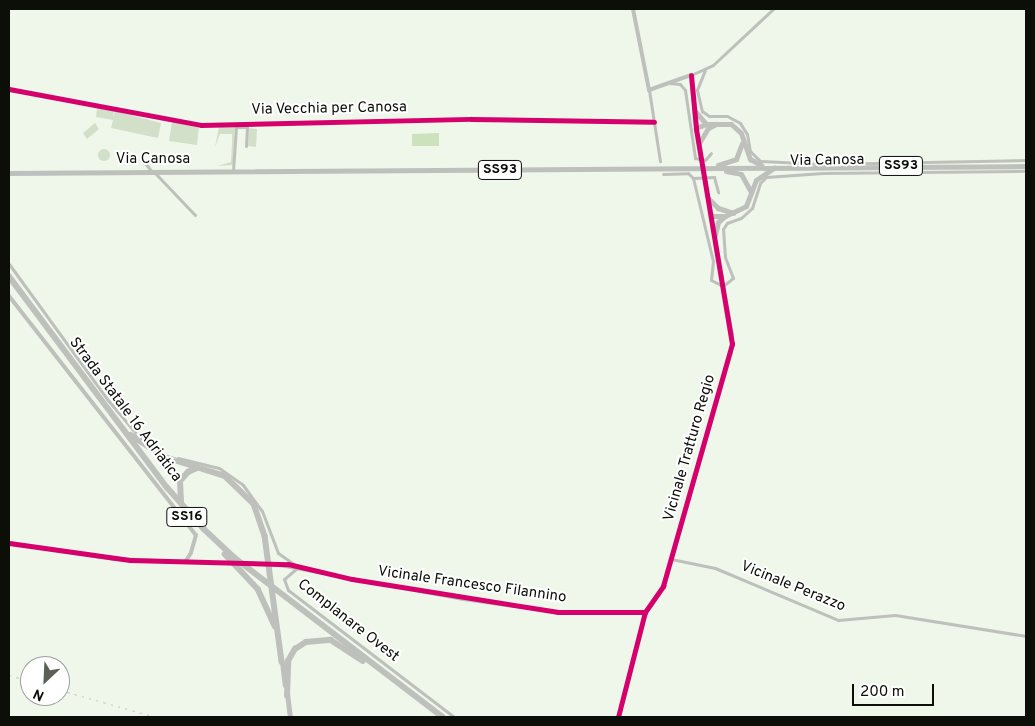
<!DOCTYPE html>
<html>
<head>
<meta charset="utf-8">
<style>
	body { margin:0 }
	#map { position:relative; width:1035px; height:726px; overflow:hidden; background:#eff6ea; font-family:Overpass,sans-serif }
	div>[style] { position:absolute }
	.green>* { inset:0; background:#d2dfc9 }
	.round { border-radius:50% }
	.water>* { inset:0; background:#cbe2bc }
	.minor>* { height:3px; margin:-1.5px; padding:0 1.5px; transform-origin:1.5px; border-radius:1.5px; background:#bec0bc }
	.tertiary>* { height:4px; margin:-2px; padding:0 2px; transform-origin:2px; border-radius:2px; background:#bec0bc }
	.primary>* { height:5px; margin:-2.5px; padding:0 2.5px; transform-origin:2.5px; border-radius:2.5px; background:#bec0bc }
	.trunk>* { height:5.5px; margin:-2.75px; padding:0 2.75px; transform-origin:2.75px; border-radius:2.75px; background:#bec0bc }
	.rail>* { height:1px; margin-top:-0.5px; transform-origin:0; background:repeating-linear-gradient(90deg,#c9cbc8 0 2.5px,transparent 0 7.5px) }
	.cycleway>* { height:5px; margin:-2.5px; padding:0 2.5px; transform-origin:2.5px; border-radius:2.5px; background:#d6006c }
	span { translate:-50% -50%; white-space:nowrap; text-align:center; line-height:1.15; -webkit-text-stroke:4px #fff; paint-order:stroke }
	.shield-label span { padding:1px 4px; background:#fff; border:1px solid; border-radius:4px; -webkit-text-stroke-width:0 }
	.shield-label { font-size:14px; color:#0b0f08; font-weight:700 }
	.street-label { font-size:15px; color:#0b0f08 }
	.frame { position:absolute; inset:0; border:10px solid #0b0f08; pointer-events:none }
	.north { position:absolute; left:20px; top:656px; width:50px; height:50px; box-sizing:border-box; background:#fff; border:1px solid #9d9f9c; border-radius:50%; rotate:205deg; font-size:14px; font-weight:700; line-height:20px; text-align:center; color:#0b0f08 }
	.north::after { content:''; display:block; margin:auto; width:18px; height:22px; background:#5b6057; clip-path:polygon(50% 0,100% 100%,50% 72%,0 100%) }
	.scale { position:absolute; left:852px; top:684px; width:82px; height:22px; box-sizing:border-box; border:2px solid #0b0f08; border-top:0; padding-left:6px; font-size:15px; line-height:18px; white-space:nowrap; color:#0b0f08; -webkit-text-stroke:4px #fff; paint-order:stroke }
</style>
</head>
<body>
<div id="map">
	<div class="green">
		<i style="clip-path:polygon(97px 108px,114px 111px,113px 119px,115px 111px,161px 123px,158px 138px,111px 128px,113px 120px,96px 117px)"></i>
		<i style="clip-path:polygon(172px 122px,199px 126px,197px 145px,169px 141px)"></i>
		<i style="clip-path:polygon(95px 123px,99px 129px,87px 139px,83px 133px)"></i>
		<i style="clip-path:polygon(219px 127px,235px 127px,233px 165px,217px 166px,231px 162px,232px 142px,232px 134px,220px 134px,215px 147px)"></i>
		<i style="clip-path:polygon(249px 128px,257px 129px,256px 147px,248px 146px)"></i>
		<i class="round" style="left:98px;top:149px;width:12px;height:12px"></i>
	</div>
	<div class="water">
		<i style="clip-path:polygon(439px 133px,439px 146px,412px 146px,412px 134px)"></i>
	</div>
	<div class="minor">
		<i style="left:705px;top:70px;width:22px;rotate:112deg"></i>
		<i style="left:697px;top:90px;width:22px;rotate:77deg"></i>
		<i style="left:702px;top:111px;width:9px;rotate:36deg"></i>
		<i style="left:709px;top:116px;width:18px"></i>
		<i style="left:727px;top:116px;width:15px;rotate:28deg"></i>
		<i style="left:740px;top:123px;width:13px;rotate:58deg"></i>
		<i style="left:747px;top:134px;width:17px;rotate:80deg"></i>
		<i style="left:750px;top:151px;width:14px;rotate:45deg"></i>
		<i style="left:760px;top:161px;width:63px;rotate:2.7deg"></i>
		<i style="left:823px;top:164px;width:203px;rotate:-1.1deg"></i>
		<i style="left:691px;top:75px;width:24px;rotate:-24deg"></i>
		<i style="left:713px;top:65px;width:82px;rotate:-43deg"></i>
		<i style="left:669px;top:83px;width:11px;rotate:5deg"></i>
		<i style="left:680px;top:84px;width:8px;rotate:50deg"></i>
		<i style="left:685px;top:90px;width:69px;rotate:81.6deg"></i>
		<i style="left:695px;top:158px;width:10px;rotate:11deg"></i>
		<i style="left:705px;top:160px;width:9px;rotate:-49deg"></i>
		<i style="left:9px;top:89px;width:195px;rotate:10.6deg"></i>
		<i style="left:201px;top:125px;width:270px;rotate:-1.3deg"></i>
		<i style="left:471px;top:119px;width:183px;rotate:0.9deg"></i>
		<i style="left:649px;top:90px;width:72px;rotate:81.2deg"></i>
		<i style="left:145px;top:163px;width:11px;rotate:52deg"></i>
		<i style="left:233px;top:171px;width:44px;rotate:-86.1deg"></i>
		<i style="left:236px;top:127px;width:11px"></i>
		<i style="left:247px;top:127px;width:19px;rotate:93deg"></i>
		<i style="left:155px;top:173px;width:58px;rotate:46.4deg"></i>
		<i style="left:663px;top:174px;width:25px;rotate:-2deg"></i>
		<i style="left:688px;top:173px;width:7px;rotate:45deg"></i>
		<i style="left:693px;top:178px;width:85px;rotate:76.5deg"></i>
		<i style="left:713px;top:261px;width:19px;rotate:96deg"></i>
		<i style="left:711px;top:280px;width:13px;rotate:27deg"></i>
		<i style="left:693px;top:178px;width:21px;rotate:-3deg"></i>
		<i style="left:714px;top:177px;width:16px;rotate:75deg"></i>
		<i style="left:9px;top:264px;width:167px;rotate:54deg"></i>
		<i style="left:107px;top:399px;width:51px;rotate:49.8deg"></i>
		<i style="left:723px;top:286px;width:13px;rotate:-39deg"></i>
		<i style="left:733px;top:278px;width:22px;rotate:-111deg"></i>
		<i style="left:725px;top:257px;width:28px;rotate:-94deg"></i>
		<i style="left:723px;top:229px;width:7px;rotate:-56deg"></i>
		<i style="left:727px;top:223px;width:15px;rotate:-20deg"></i>
		<i style="left:741px;top:218px;width:15px;rotate:-42deg"></i>
		<i style="left:752px;top:208px;width:26px;rotate:-72deg"></i>
		<i style="left:760px;top:183px;width:8px;rotate:-45deg"></i>
		<i style="left:766px;top:177px;width:57px;rotate:-4deg"></i>
		<i style="left:823px;top:173px;width:203px;rotate:-0.6deg"></i>
		<i style="left:178px;top:458px;width:42px;rotate:13.7deg"></i>
		<i style="left:219px;top:468px;width:29px;rotate:35deg"></i>
		<i style="left:243px;top:485px;width:32px;rotate:54deg"></i>
		<i style="left:262px;top:511px;width:45px;rotate:69.1deg"></i>
		<i style="left:278px;top:553px;width:24px;rotate:35deg"></i>
		<i style="left:671px;top:559px;width:45px;rotate:11.6deg"></i>
		<i style="left:715px;top:568px;width:134px;rotate:22.9deg"></i>
		<i style="left:838px;top:620px;width:57px;rotate:-5deg"></i>
		<i style="left:895px;top:615px;width:133px;rotate:9.1deg"></i>
		<i style="left:185px;top:562px;width:43px;rotate:1.3deg"></i>
		<i style="left:247px;top:563px;width:16px;rotate:4deg"></i>
		<i style="left:274px;top:564px;width:192px;rotate:10.5deg"></i>
		<i style="left:463px;top:599px;width:96px;rotate:7.8deg"></i>
		<i style="left:558px;top:612px;width:87px"></i>
		<i style="left:298px;top:567px;width:18px;rotate:139deg"></i>
		<i style="left:284px;top:579px;width:12px;rotate:70deg"></i>
		<i style="left:288px;top:590px;width:209px;rotate:37.4deg"></i>
		<i style="left:618px;top:717px;width:108px;rotate:-75.6deg"></i>
		<i style="left:645px;top:612px;width:32px;rotate:-55deg"></i>
		<i style="left:663px;top:586px;width:244px;rotate:-73.8deg"></i>
		<i style="left:731px;top:352px;width:18px;rotate:-87deg"></i>
		<i style="left:732px;top:334px;width:49px;rotate:-100.6deg"></i>
	</div>
	<div class="tertiary">
		<i style="left:633px;top:9px;width:83px;rotate:78.8deg"></i>
		<i style="left:649px;top:90px;width:45px;rotate:-19.7deg"></i>
		<i style="left:691px;top:75px;width:53px;rotate:84.6deg"></i>
		<i style="left:696px;top:128px;width:160px;rotate:80.3deg"></i>
		<i style="left:9px;top:296px;width:303px;rotate:52deg"></i>
		<i style="left:196px;top:535px;width:19px;rotate:106deg"></i>
		<i style="left:191px;top:553px;width:11px;rotate:124deg"></i>
		<i style="left:185px;top:562px;width:70px;rotate:-177.5deg"></i>
		<i style="left:115px;top:559px;width:107px;rotate:-171.4deg"></i>
	</div>
	<div class="primary">
		<i style="left:694px;top:110px;width:18px;rotate:49deg"></i>
		<i style="left:696px;top:128px;width:11px;rotate:-22deg"></i>
		<i style="left:706px;top:124px;width:25px"></i>
		<i style="left:731px;top:124px;width:13px;rotate:42deg"></i>
		<i style="left:741px;top:133px;width:28px;rotate:71deg"></i>
		<i style="left:750px;top:159px;width:13px;rotate:29deg"></i>
		<i style="left:699px;top:143px;width:17px;rotate:-59deg"></i>
		<i style="left:708px;top:128px;width:9px;rotate:-27deg"></i>
		<i style="left:718px;top:165px;width:19px;rotate:-18deg"></i>
		<i style="left:736px;top:159px;width:17px;rotate:-69deg"></i>
		<i style="left:726px;top:171px;width:15px;rotate:11deg"></i>
		<i style="left:741px;top:174px;width:21px;rotate:61deg"></i>
		<i style="left:9px;top:173px;width:1017px;rotate:-0.39deg"></i>
		<i style="left:709px;top:199px;width:13px;rotate:45deg"></i>
		<i style="left:718px;top:208px;width:16px;rotate:18deg"></i>
		<i style="left:712px;top:216px;width:13px"></i>
		<i style="left:725px;top:216px;width:23px;rotate:-25deg"></i>
		<i style="left:746px;top:206px;width:28px;rotate:-69deg"></i>
		<i style="left:756px;top:180px;width:22px;rotate:-34deg"></i>
		<i style="left:715px;top:235px;width:13px;rotate:-77deg"></i>
		<i style="left:718px;top:222px;width:9px;rotate:-41deg"></i>
		<i style="left:282px;top:662px;width:23px;rotate:83deg"></i>
		<i style="left:287px;top:693px;width:24px;rotate:83deg"></i>
	</div>
	<div class="trunk">
		<i style="left:9px;top:276px;width:264px;rotate:53.2deg"></i>
		<i style="left:167px;top:487px;width:56px;rotate:48.6deg"></i>
		<i style="left:204px;top:529px;width:42px;rotate:43.1deg"></i>
		<i style="left:235px;top:558px;width:262px;rotate:37.4deg"></i>
		<i style="left:131px;top:435px;width:40px;rotate:32.9deg"></i>
		<i style="left:165px;top:457px;width:63px;rotate:17.6deg"></i>
		<i style="left:225px;top:476px;width:40px;rotate:44deg"></i>
		<i style="left:254px;top:504px;width:34px;rotate:71deg"></i>
		<i style="left:265px;top:536px;width:127px;rotate:82.3deg"></i>
		<i style="left:181px;top:501px;width:20px;rotate:-93deg"></i>
		<i style="left:180px;top:481px;width:12px;rotate:-48deg"></i>
		<i style="left:188px;top:472px;width:10px;rotate:-24deg"></i>
		<i style="left:225px;top:554px;width:48px;rotate:46.7deg"></i>
		<i style="left:258px;top:589px;width:41px;rotate:65.3deg"></i>
		<i style="left:287px;top:696px;width:35px;rotate:-88deg"></i>
		<i style="left:288px;top:661px;width:14px;rotate:-60deg"></i>
		<i style="left:295px;top:649px;width:13px;rotate:-32deg"></i>
		<i style="left:306px;top:642px;width:25px;rotate:-5deg"></i>
		<i style="left:331px;top:640px;width:38px;rotate:33deg"></i>
	</div>
	<div class="rail">
		<i style="left:9px;top:675px;width:22px;rotate:16deg"></i>
		<i style="left:60px;top:690px;width:100px;rotate:15.7deg"></i>
	</div>
	<div class="cycleway">
		<i style="left:9px;top:89px;width:195px;rotate:10.6deg"></i>
		<i style="left:201px;top:125px;width:270px;rotate:-1.3deg"></i>
		<i style="left:471px;top:119px;width:183px;rotate:0.9deg"></i>
		<i style="left:9px;top:543px;width:122px;rotate:8deg"></i>
		<i style="left:130px;top:560px;width:158px;rotate:1.5deg"></i>
		<i style="left:288px;top:564px;width:66px;rotate:13.2deg"></i>
		<i style="left:352px;top:579px;width:209px;rotate:9.1deg"></i>
		<i style="left:558px;top:612px;width:87px"></i>
		<i style="left:618px;top:717px;width:108px;rotate:-75.6deg"></i>
		<i style="left:645px;top:612px;width:32px;rotate:-55deg"></i>
		<i style="left:663px;top:586px;width:252px;rotate:-74.1deg"></i>
		<i style="left:732px;top:344px;width:219px;rotate:-99.5deg"></i>
		<i style="left:696px;top:128px;width:53px;rotate:-95.4deg"></i>
	</div>
	<div class="shield-label">
		<span style="left:901px;top:166px">SS93</span>
		<span style="left:500px;top:170px">SS93</span>
		<span style="left:187px;top:517px">SS16</span>
	</div>
	<div class="street-label">
		<span style="left:329px;top:109px;rotate:-1deg">Via Vecchia per Canosa</span>
		<span style="left:153px;top:160px">Via Canosa</span>
		<span style="left:827px;top:161px;rotate:-1deg">Via Canosa</span>
		<span style="left:125px;top:410px;rotate:53deg">Strada Statale 16 Adriatica</span>
		<span style="left:690px;top:448px;rotate:-74deg">Vicinale Tratturo Regio</span>
		<span style="left:472px;top:585px;rotate:8deg">Vicinale Francesco Filannino</span>
		<span style="left:793px;top:587px;rotate:22deg">Vicinale Perazzo</span>
		<span style="left:348px;top:621px;rotate:38deg">Complanare Ovest</span>
	</div>
	<div class="frame"></div>
	<div class="north">N</div>
	<div class="scale">200 m</div>
</div>
</body>
</html>
